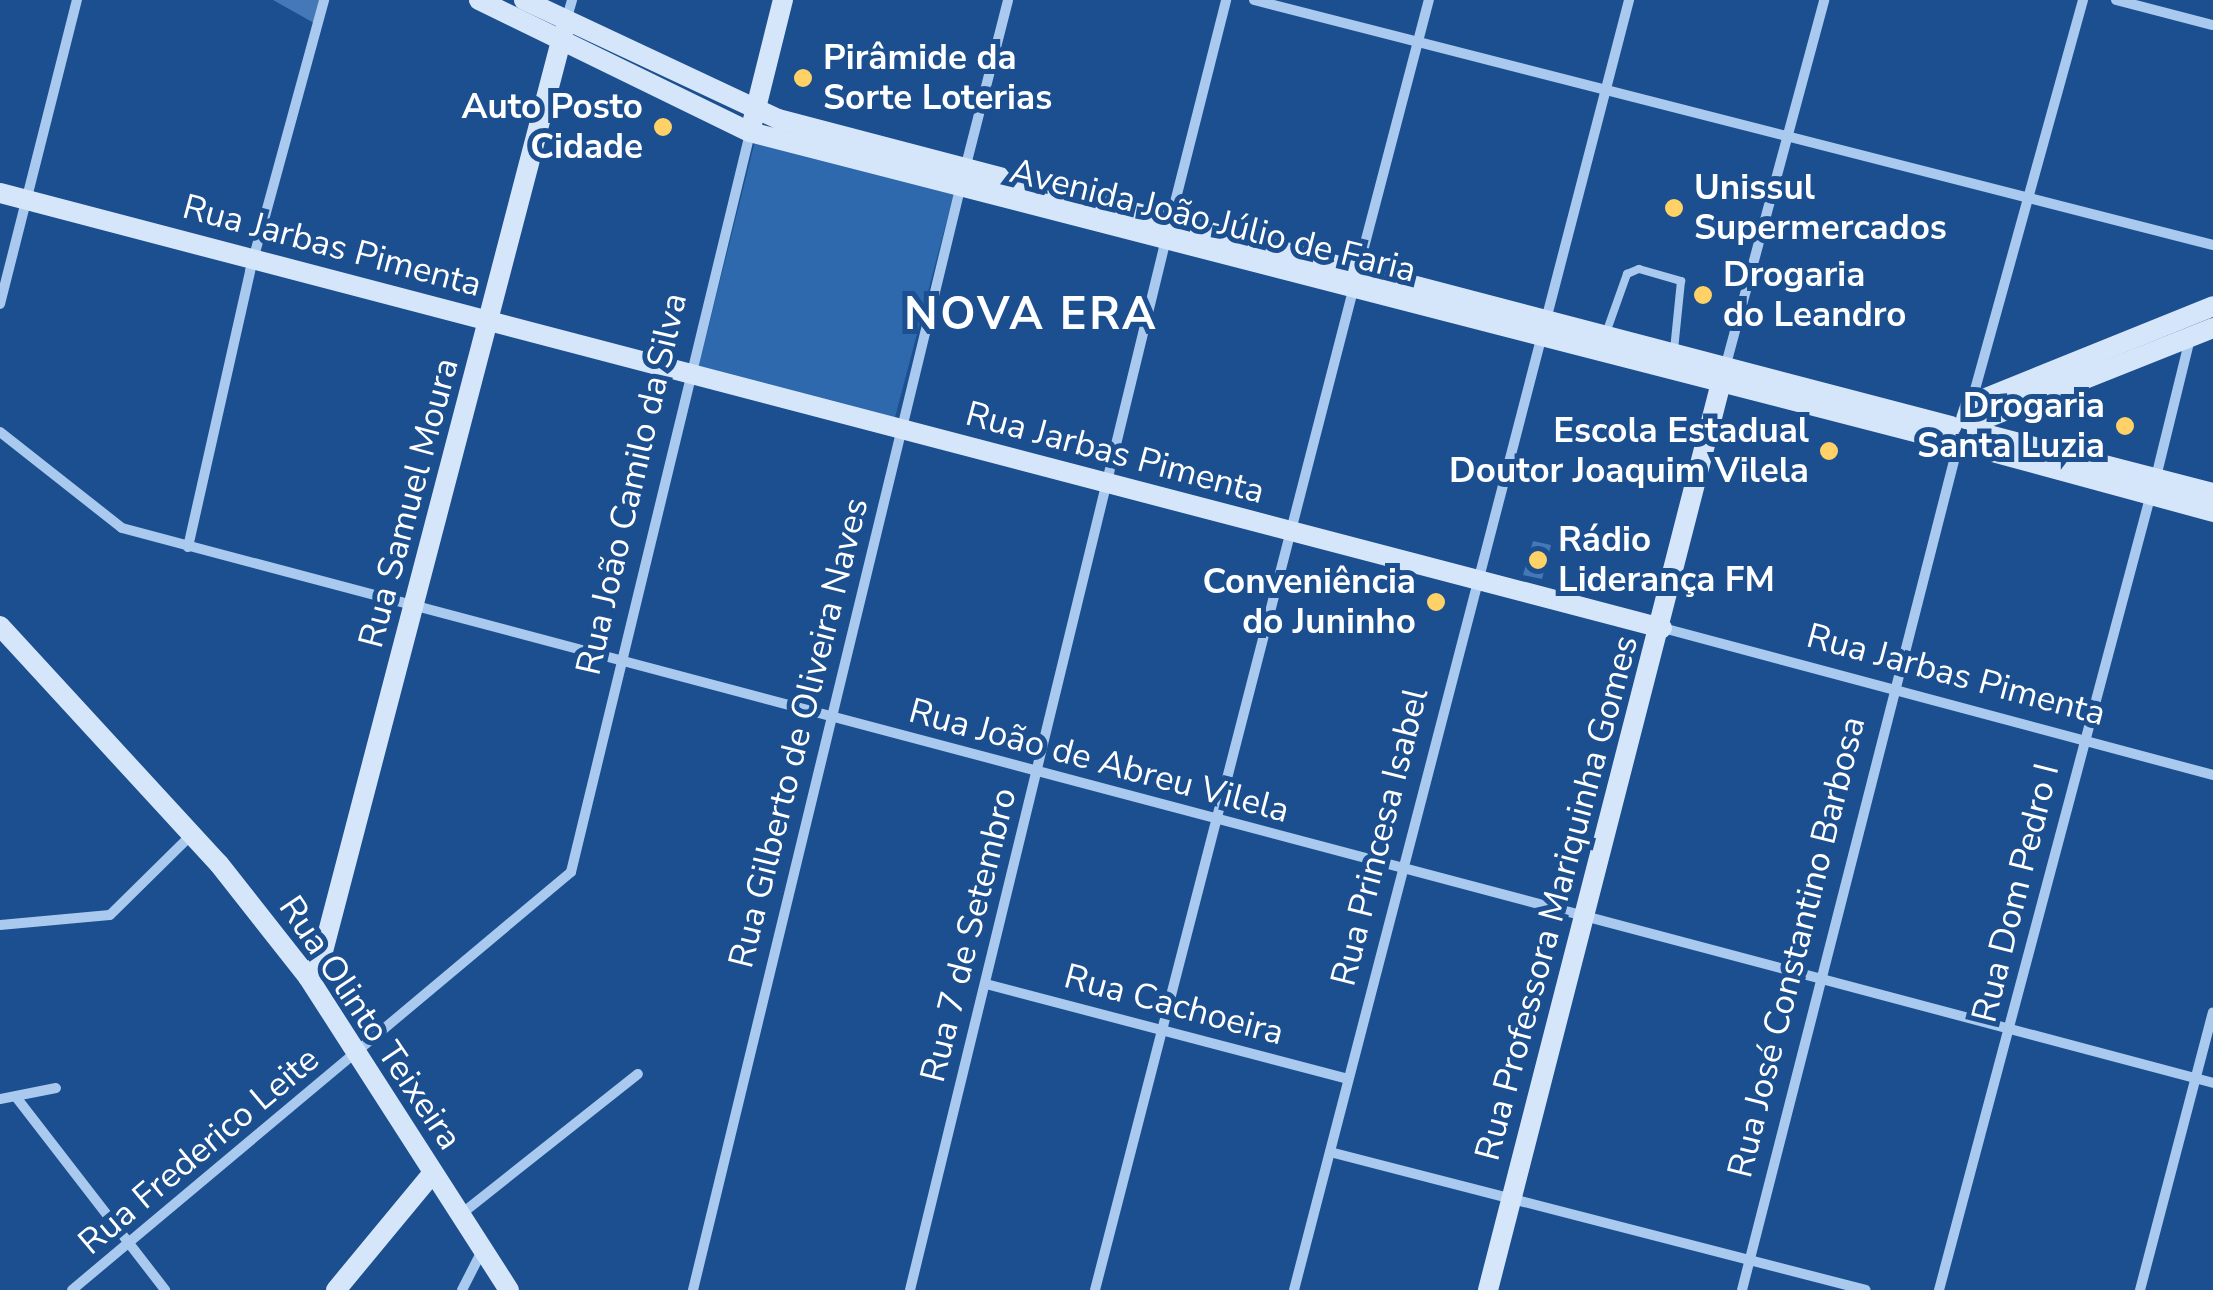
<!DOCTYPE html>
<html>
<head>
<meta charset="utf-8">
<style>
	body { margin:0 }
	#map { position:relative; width:2213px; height:1290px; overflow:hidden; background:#1b4f8f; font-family:"Nunito Sans",sans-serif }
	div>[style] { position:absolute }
	.green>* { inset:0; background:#2e69ad }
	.building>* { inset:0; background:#4478b7 }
	.lane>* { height:8px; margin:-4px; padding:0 4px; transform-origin:4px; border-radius:4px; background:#a9c9ee }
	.street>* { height:10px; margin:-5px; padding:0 5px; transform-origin:5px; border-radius:5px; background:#a9c9ee }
	.secondary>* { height:20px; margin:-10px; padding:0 10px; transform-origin:10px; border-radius:10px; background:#d6e6fa }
	.dots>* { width:28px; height:28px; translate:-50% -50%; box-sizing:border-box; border:5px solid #1b4f8f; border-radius:50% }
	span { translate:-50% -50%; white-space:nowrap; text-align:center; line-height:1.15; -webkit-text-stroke:10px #1b4f8f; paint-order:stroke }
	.poi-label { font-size:35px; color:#fff; font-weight:700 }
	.left { translate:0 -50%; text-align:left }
	.right { translate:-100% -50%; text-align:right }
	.street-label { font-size:35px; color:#fff }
	.district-label { font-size:45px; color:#fff; font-weight:700; letter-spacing:2.5px }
</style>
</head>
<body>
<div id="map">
	<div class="green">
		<i style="clip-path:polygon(756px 137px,954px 193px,893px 425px,698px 369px)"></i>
	</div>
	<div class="building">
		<i style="clip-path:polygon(273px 0,320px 0,314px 23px)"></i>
		<i style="clip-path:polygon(1533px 541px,1551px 545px,1542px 579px,1523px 575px)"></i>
	</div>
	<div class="lane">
		<i style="left:1606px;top:333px;width:63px;rotate:-70.4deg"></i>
		<i style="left:1627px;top:274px;width:13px;rotate:-23deg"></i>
		<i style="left:1639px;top:269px;width:44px;rotate:15.9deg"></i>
		<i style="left:1681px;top:281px;width:69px;rotate:95.8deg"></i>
	</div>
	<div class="street">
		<i style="left:1254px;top:0;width:990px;rotate:14.33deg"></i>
		<i style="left:2116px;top:0;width:100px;rotate:14.5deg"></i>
		<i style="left:566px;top:21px;width:22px;rotate:-74deg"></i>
		<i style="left:965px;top:169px;width:174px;rotate:-75.7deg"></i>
		<i style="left:1170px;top:222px;width:229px;rotate:-75.8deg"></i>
		<i style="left:1358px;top:270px;width:279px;rotate:-75.3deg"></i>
		<i style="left:0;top:304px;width:314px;rotate:-75.8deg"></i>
		<i style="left:1725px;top:368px;width:381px;rotate:-74.9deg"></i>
		<i style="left:1971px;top:404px;width:419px;rotate:-74.5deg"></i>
		<i style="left:0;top:432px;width:155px;rotate:38.2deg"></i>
		<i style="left:122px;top:528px;width:2163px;rotate:14.86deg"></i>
		<i style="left:2156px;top:477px;width:142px;rotate:-76.2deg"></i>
		<i style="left:188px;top:547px;width:283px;rotate:-77.3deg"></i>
		<i style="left:250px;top:271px;width:281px;rotate:-74.7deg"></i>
		<i style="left:1663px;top:628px;width:569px;rotate:14.96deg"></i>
		<i style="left:0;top:925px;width:110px;rotate:-5.2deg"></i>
		<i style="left:110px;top:915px;width:114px;rotate:-44.6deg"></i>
		<i style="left:986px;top:984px;width:373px;rotate:14.7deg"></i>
		<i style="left:16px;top:1097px;width:244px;rotate:52.3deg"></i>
		<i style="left:0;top:1099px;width:57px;rotate:-11.1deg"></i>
		<i style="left:1330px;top:1152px;width:553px;rotate:14.44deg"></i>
		<i style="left:460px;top:1215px;width:227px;rotate:-38.4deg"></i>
		<i style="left:72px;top:1290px;width:651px;rotate:-39.95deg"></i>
		<i style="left:571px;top:872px;width:760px;rotate:-76.38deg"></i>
		<i style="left:462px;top:1290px;width:44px;rotate:-62.9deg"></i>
		<i style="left:693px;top:1290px;width:1137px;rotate:-76.37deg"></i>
		<i style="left:910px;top:1290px;width:1082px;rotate:-76.31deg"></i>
		<i style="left:1095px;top:1290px;width:1037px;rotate:-75.53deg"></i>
		<i style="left:1294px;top:1290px;width:1333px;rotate:-75.44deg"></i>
		<i style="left:1742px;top:1290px;width:872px;rotate:-75.66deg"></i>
		<i style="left:1939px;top:1290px;width:824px;rotate:-75.09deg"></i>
		<i style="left:2140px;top:1290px;width:287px;rotate:-75.3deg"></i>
	</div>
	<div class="secondary">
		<i style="left:479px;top:0;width:301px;rotate:26deg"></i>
		<i style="left:750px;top:132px;width:1243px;rotate:14.44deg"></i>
		<i style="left:524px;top:0;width:280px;rotate:25.1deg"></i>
		<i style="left:778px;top:119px;width:1213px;rotate:14.67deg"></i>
		<i style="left:752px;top:124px;width:128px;rotate:-76deg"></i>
		<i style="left:0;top:193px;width:1718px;rotate:14.67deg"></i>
		<i style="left:1966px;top:419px;width:16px;rotate:-72deg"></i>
		<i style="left:1971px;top:404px;width:261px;rotate:-22deg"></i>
		<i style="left:1974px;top:423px;width:257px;rotate:-21.7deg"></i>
		<i style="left:1977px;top:432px;width:244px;rotate:14.5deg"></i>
		<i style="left:1967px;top:445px;width:255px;rotate:15.2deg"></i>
		<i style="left:0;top:626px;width:323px;rotate:47.4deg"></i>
		<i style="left:219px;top:864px;width:144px;rotate:51.8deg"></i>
		<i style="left:308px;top:977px;width:372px;rotate:57.3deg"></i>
		<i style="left:308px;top:977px;width:22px;rotate:-54deg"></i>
		<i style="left:321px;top:959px;width:957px;rotate:-75.35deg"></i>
		<i style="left:336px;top:1290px;width:151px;rotate:-50.4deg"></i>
		<i style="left:1488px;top:1290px;width:945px;rotate:-75.6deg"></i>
	</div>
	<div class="dots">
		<i style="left:803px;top:78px;background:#ffd166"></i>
		<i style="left:663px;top:127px;background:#ffd166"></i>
		<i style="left:1674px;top:208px;background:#ffd166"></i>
		<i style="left:1703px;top:295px;background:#ffd166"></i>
		<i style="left:2125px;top:426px;background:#ffd166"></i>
		<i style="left:1829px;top:451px;background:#ffd166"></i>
		<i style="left:1538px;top:560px;background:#ffd166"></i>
		<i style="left:1436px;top:602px;background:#ffd166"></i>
	</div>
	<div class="poi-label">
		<span class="left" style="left:823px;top:78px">Pirâmide da<br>Sorte Loterias</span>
		<span class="right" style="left:643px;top:127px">Auto Posto<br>Cidade</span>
		<span class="left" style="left:1694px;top:208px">Unissul<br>Supermercados</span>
		<span class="left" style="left:1723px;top:295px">Drogaria<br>do Leandro</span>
		<span class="right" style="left:2105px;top:426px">Drogaria<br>Santa Luzia</span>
		<span class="right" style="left:1809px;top:451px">Escola Estadual<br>Doutor Joaquim Vilela</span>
		<span class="left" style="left:1558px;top:560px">Rádio<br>Liderança FM</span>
		<span class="right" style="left:1416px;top:602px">Conveniência<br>do Juninho</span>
	</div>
	<div class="street-label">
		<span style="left:1213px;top:221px;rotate:14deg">Avenida João Júlio de Faria</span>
		<span style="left:332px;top:246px;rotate:15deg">Rua Jarbas Pimenta</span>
		<span style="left:1115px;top:453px;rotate:15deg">Rua Jarbas Pimenta</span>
		<span style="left:632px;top:484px;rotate:-77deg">Rua João Camilo da Silva</span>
		<span style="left:409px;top:503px;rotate:-75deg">Rua Samuel Moura</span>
		<span style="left:1956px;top:675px;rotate:15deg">Rua Jarbas Pimenta</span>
		<span style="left:799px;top:733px;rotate:-76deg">Rua Gilberto de Oliveira Naves</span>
		<span style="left:1099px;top:761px;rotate:15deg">Rua João de Abreu Vilela</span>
		<span style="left:1380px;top:837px;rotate:-76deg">Rua Princesa Isabel</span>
		<span style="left:2016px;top:893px;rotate:-76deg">Rua Dom Pedro I</span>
		<span style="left:1557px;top:898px;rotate:-75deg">Rua Professora Mariquinha Gomes</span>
		<span style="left:969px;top:935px;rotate:-76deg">Rua 7 de Setembro</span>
		<span style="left:1797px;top:947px;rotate:-76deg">Rua José Constantino Barbosa</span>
		<span style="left:1174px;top:1005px;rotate:15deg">Rua Cachoeira</span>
		<span style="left:370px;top:1023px;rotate:56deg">Rua Olinto Teixeira</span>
		<span style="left:199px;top:1151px;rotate:-40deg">Rua Frederico Leite</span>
	</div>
	<div class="district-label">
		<span style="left:1031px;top:315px">NOVA ERA</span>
	</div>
</div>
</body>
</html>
